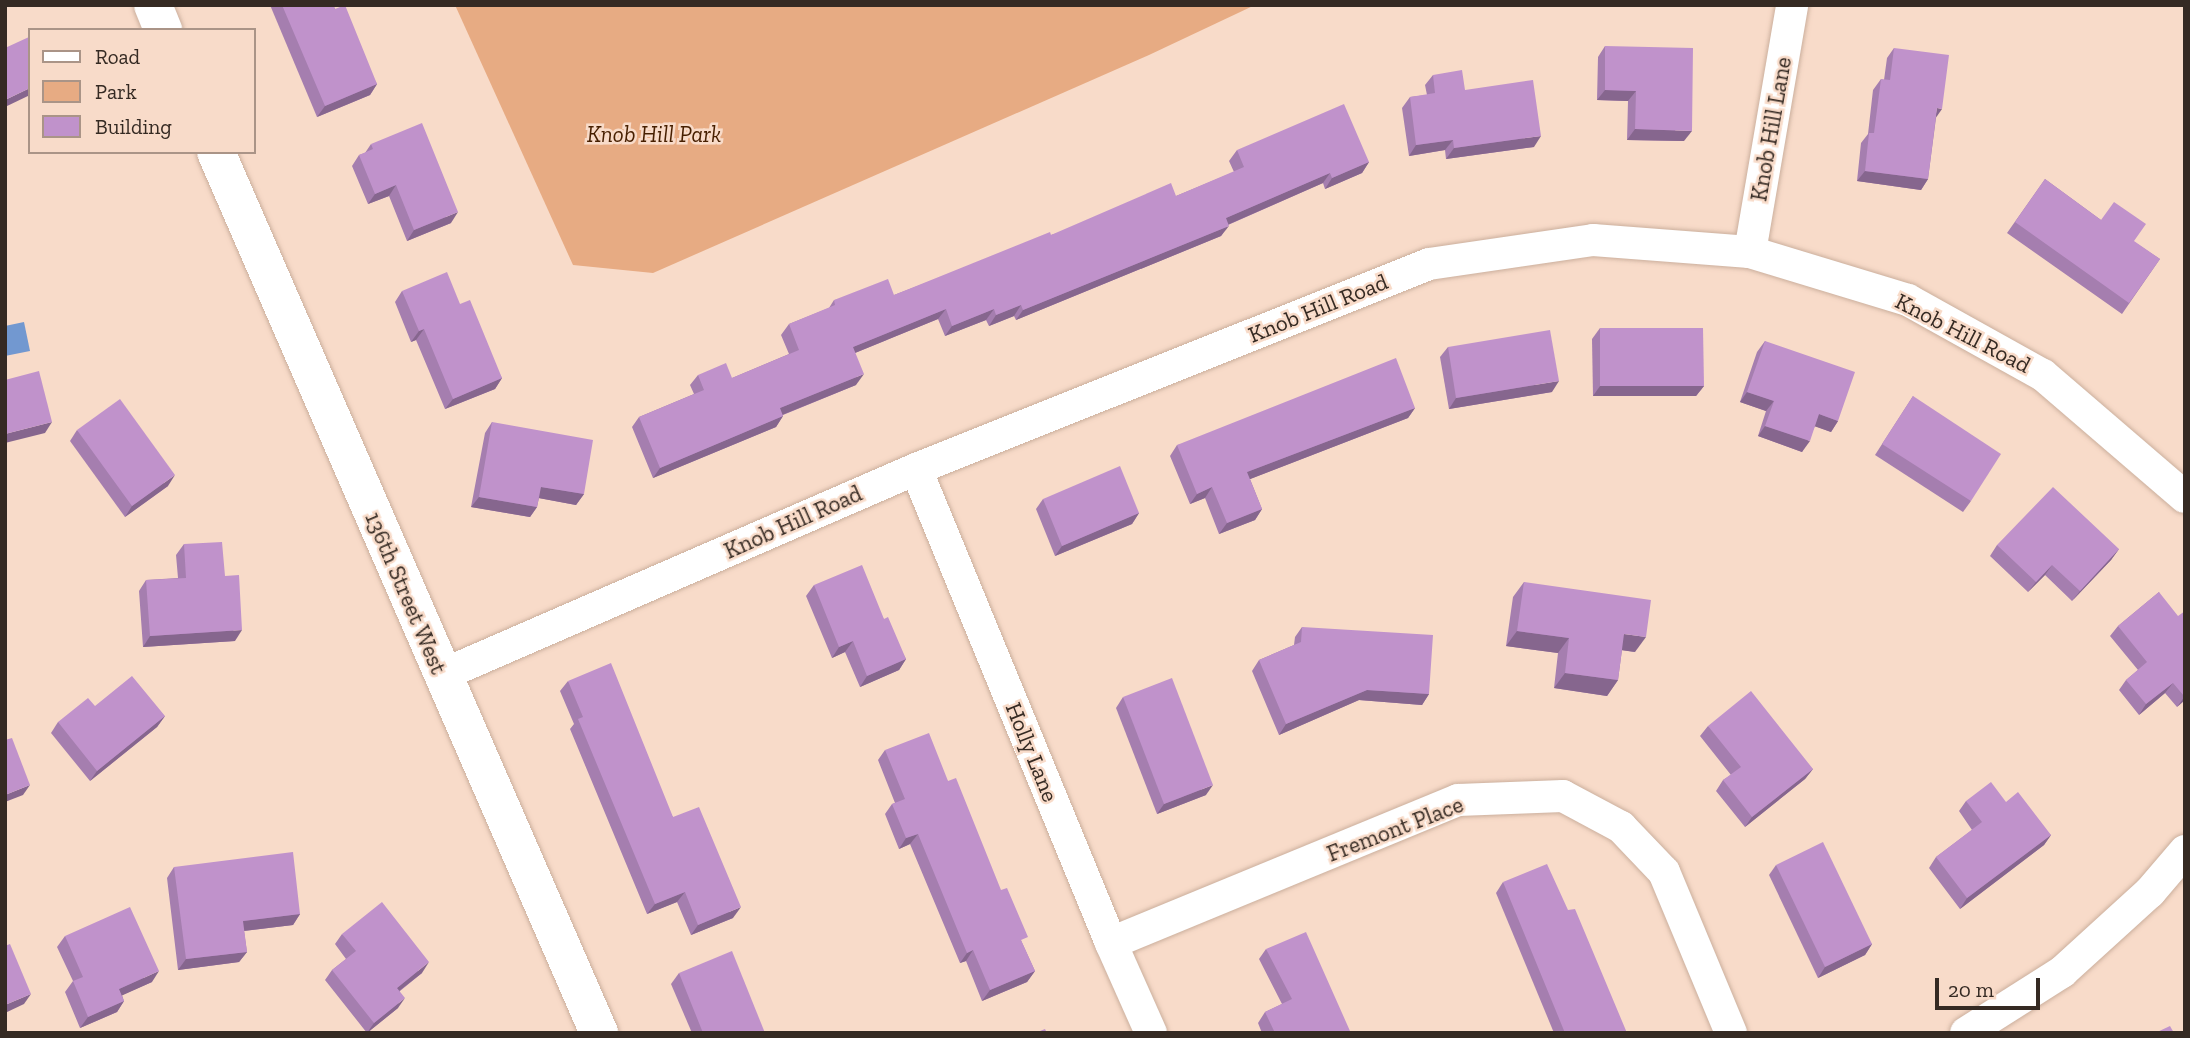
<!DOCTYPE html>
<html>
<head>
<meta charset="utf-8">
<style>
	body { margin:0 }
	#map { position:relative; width:2190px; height:1038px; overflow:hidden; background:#f8dbc9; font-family:"Zilla Slab",serif }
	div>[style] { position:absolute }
	.green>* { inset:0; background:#e7ab83 }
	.water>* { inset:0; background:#7298d0 }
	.roads { filter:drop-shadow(0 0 2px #cbaf9d) drop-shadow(0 0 2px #cbaf9d) }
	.minor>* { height:32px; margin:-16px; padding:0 16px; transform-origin:16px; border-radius:16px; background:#fff }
	.tertiary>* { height:38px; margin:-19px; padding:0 19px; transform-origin:19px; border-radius:19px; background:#fff }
	.wall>* { inset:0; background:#a57eaf }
	.shaded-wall>* { inset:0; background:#86668e }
	.building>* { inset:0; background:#c092cb }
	span { translate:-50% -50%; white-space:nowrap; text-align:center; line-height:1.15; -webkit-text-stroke:5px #f8dbc9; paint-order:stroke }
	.street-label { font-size:23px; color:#352a23 }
	.park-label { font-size:23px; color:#471f00; font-style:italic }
	.frame { position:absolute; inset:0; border:7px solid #352a23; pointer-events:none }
	.legend { position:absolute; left:28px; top:28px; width:228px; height:126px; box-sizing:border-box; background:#f8dbc9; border:2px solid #aa9487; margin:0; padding:9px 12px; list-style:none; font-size:21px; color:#352a23 }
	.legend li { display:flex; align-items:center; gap:14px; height:35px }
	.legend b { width:35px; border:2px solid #aa9487 }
	.scale { position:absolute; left:1935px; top:978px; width:105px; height:32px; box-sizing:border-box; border:4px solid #352a23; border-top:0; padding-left:9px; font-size:21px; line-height:24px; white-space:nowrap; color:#352a23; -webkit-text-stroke:5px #f8dbc9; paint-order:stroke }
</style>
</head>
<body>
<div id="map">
	<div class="green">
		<i style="clip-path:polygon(455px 5px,1255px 5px,1149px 55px,653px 273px,573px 265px)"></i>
	</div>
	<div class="water">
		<i style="clip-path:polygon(24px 322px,30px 351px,5px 356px,5px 326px)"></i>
	</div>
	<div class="roads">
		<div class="minor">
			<i style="left:1750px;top:252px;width:251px;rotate:-80.3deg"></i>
			<i style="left:916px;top:469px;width:513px;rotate:67.64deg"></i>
			<i style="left:1111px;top:943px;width:98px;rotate:66deg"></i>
			<i style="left:442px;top:675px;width:517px;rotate:-23.49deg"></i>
			<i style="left:916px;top:469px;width:552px;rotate:-21.78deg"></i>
			<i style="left:1429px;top:264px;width:166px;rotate:-8.3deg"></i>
			<i style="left:1593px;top:240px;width:157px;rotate:4.4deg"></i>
			<i style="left:1750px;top:252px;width:165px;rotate:16.9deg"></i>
			<i style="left:1908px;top:300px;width:154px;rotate:29.1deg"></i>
			<i style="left:2043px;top:375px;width:187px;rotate:40.7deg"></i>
			<i style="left:1111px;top:943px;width:375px;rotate:-22.4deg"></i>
			<i style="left:1458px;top:800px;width:105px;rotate:-2.2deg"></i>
			<i style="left:1563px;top:796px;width:66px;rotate:28.1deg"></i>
			<i style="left:1621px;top:827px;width:62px;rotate:46.3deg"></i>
			<i style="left:1664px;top:872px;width:174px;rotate:67.4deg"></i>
			<i style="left:1966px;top:1033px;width:114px;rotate:-32.4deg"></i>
			<i style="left:2062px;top:972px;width:119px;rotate:-42.3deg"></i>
			<i style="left:2150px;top:892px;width:54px;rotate:-49.5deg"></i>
		</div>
		<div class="tertiary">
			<i style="left:153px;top:5px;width:27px;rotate:68deg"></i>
			<i style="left:216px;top:152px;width:961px;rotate:66.5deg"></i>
		</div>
	</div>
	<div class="wall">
		<i style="clip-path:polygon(270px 5px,333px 5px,377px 84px,370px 95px,317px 117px)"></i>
		<i style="clip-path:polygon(1605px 46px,1684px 141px,1627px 140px,1628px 101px,1597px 100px,1598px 57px)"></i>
		<i style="clip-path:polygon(1894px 48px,1936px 118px,1928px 179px,1921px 190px,1857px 181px,1861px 143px,1868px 134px,1873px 90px,1881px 79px,1884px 80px,1887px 58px)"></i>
		<i style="clip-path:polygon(1433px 75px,1465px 90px,1534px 147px,1446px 159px,1445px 150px,1409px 156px,1402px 108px,1410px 97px,1427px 95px,1425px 85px)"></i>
		<i style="clip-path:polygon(371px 144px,451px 223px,407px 241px,389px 196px,368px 204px,352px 166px,359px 155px,365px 153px)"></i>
		<i style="clip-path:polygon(1237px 150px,1369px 162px,1362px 173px,1325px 189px,1323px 183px,1228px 225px,1221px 236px,1016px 320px,1014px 316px,989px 326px,986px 320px,945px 336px,938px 319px,855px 353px,856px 385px,783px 415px,783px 416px,776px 427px,653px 478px,632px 427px,639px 417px,694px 394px,690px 385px,698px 375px,732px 378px,789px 354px,781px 335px,789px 324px,829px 308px,834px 300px,894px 295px,1051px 235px,1176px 196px,1234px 172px,1229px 161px)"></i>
		<i style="clip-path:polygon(2045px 179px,2101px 220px,2160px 259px,2122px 314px,2007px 233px)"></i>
		<i style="clip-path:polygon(402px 291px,460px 304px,502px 378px,495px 389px,445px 409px,416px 340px,411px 342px,395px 302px)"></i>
		<i style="clip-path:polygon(1600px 328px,1704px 386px,1696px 396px,1593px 396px,1592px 339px)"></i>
		<i style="clip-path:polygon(1765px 341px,1838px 421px,1831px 432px,1815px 426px,1802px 452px,1758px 436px,1766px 411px,1740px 402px,1757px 352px)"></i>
		<i style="clip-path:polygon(1448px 347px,1552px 392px,1449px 409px,1440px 357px)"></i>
		<i style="clip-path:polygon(1913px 396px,1971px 501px,1963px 512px,1875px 455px)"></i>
		<i style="clip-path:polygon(1415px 408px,1408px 418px,1250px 479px,1262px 509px,1255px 520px,1219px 534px,1205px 498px,1190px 504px,1170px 456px,1177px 445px)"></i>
		<i style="clip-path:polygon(492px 422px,584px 494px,576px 505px,539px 498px,537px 507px,530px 517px,471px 507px,485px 433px)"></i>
		<i style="clip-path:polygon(77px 430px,168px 486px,125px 517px,70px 441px)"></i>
		<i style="clip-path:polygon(1043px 499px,1139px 513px,1132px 524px,1055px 556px,1036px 509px)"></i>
		<i style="clip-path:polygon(184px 544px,225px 576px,235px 641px,143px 647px,139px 591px,146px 580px,178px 578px,176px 555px)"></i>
		<i style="clip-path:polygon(1997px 545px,2119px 549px,2111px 560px,2072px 601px,2045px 575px,2028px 592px,1990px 556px)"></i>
		<i style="clip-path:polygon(1524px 582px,1635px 652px,1622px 650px,1618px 680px,1607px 696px,1554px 688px,1558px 653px,1506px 646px,1513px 597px)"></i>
		<i style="clip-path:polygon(814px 585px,884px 619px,906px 659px,899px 670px,860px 687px,845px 652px,832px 658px,806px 596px)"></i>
		<i style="clip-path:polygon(2159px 592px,2185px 700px,2177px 707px,2165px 693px,2139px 715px,2119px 690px,2126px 680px,2138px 670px,2110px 636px,2118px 626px)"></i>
		<i style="clip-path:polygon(1302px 627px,1429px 694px,1422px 705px,1359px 700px,1279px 735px,1252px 671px,1259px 660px,1294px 645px,1295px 637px)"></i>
		<i style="clip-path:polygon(568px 681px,673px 817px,733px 918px,691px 935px,677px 902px,647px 914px,570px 729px,574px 724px,560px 691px)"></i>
		<i style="clip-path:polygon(1123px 697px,1206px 795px,1157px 814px,1116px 708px)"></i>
		<i style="clip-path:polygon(165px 716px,157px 727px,90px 781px,51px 733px,58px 722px)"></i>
		<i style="clip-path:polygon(1708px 726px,1813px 769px,1805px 779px,1745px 827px,1716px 791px,1723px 780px,1731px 775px,1700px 736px)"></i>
		<i style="clip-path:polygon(885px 750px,948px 781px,1035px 971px,1027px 982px,982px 1001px,966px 961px,960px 963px,910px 844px,899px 849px,885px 814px,892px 804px,895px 803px,878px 760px)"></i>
		<i style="clip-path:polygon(1966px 801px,2006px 802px,2051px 835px,2044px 845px,1960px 909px,1929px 868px,1936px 857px,1972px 830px,1959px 811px)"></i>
		<i style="clip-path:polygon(1776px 865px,1872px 944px,1865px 955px,1818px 978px,1769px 875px)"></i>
		<i style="clip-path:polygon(174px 867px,300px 914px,293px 925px,244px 931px,247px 952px,239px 962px,178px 970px,167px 878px)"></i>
		<i style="clip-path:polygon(1503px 882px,1627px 1033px,1554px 1033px,1496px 893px)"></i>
		<i style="clip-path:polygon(342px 934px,422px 973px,400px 991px,398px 1008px,367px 1033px,325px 980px,332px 970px,346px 959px,335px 944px)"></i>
		<i style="clip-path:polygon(65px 936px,152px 982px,122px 995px,124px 1001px,117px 1012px,80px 1028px,65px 992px,73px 981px,57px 947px)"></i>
		<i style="clip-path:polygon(1266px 949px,1349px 1033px,1262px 1033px,1258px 1023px,1265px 1012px,1282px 1004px,1259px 959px)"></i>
		<i style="clip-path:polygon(679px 973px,765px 1033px,692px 1033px,671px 984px)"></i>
	</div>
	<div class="shaded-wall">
		<i style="clip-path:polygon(377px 84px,370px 95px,317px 117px,325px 106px)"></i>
		<i style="clip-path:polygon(30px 88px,30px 95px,5px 107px,5px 100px)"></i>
		<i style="clip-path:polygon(1605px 90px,1636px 91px,1628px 101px,1597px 100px)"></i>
		<i style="clip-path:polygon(1937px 108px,1942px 109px,1935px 119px)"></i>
		<i style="clip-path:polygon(1635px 129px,1692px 131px,1684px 141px,1627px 140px)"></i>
		<i style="clip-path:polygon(1541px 136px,1534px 147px,1446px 159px,1454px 148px)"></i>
		<i style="clip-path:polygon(1453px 140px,1445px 150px,1409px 156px,1416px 145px)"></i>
		<i style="clip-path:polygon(1369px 162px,1362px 173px,1325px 189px,1332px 178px)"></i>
		<i style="clip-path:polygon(1865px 171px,1928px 179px,1921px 190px,1857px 181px)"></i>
		<i style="clip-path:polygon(1330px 173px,1323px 183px,1218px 229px,1226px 218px)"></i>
		<i style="clip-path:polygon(396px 185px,389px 196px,368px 204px,375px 194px)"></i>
		<i style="clip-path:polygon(458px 212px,451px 223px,407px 241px,414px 230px)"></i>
		<i style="clip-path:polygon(1229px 226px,1221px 236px,1016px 320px,1023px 310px)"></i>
		<i style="clip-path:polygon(1021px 305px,1014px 316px,989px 326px,996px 315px)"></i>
		<i style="clip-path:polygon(946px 309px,938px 319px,845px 357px,853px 347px)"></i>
		<i style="clip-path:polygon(994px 309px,986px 320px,945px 336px,952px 326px)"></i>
		<i style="clip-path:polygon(424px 329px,416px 340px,411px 342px,419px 331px)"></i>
		<i style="clip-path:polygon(864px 374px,856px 385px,772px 419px,780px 408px)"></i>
		<i style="clip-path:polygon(502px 378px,495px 389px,445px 409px,453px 399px)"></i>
		<i style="clip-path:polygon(1559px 381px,1552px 392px,1449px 409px,1456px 398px)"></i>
		<i style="clip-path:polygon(1600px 386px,1704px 386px,1696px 396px,1593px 396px)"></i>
		<i style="clip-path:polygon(1747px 392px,1774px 401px,1766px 411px,1740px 402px)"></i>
		<i style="clip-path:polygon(1415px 408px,1408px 418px,1240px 483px,1247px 472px)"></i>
		<i style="clip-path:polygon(1819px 414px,1838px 421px,1831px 432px,1811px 425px)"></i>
		<i style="clip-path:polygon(783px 416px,776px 427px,653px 478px,660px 468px)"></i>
		<i style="clip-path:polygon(52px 422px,45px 433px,5px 443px,5px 434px)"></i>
		<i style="clip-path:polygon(1765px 426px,1810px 441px,1802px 452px,1758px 436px)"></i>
		<i style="clip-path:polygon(175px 475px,168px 486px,125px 517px,132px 506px)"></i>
		<i style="clip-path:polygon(541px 487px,584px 494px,576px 505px,533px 497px)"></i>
		<i style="clip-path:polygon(1212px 487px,1205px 498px,1190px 504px,1197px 494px)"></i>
		<i style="clip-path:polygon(479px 497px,537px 507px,530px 517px,471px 507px)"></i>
		<i style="clip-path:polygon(1262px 509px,1255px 520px,1219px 534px,1227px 523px)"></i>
		<i style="clip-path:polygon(1139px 513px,1132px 524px,1055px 556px,1062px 546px)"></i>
		<i style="clip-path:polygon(2119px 549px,2111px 560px,2072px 601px,2080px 591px)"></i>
		<i style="clip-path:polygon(2052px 565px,2045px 575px,2028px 592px,2036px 582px)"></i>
		<i style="clip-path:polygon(242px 630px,235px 641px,143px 647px,150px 636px)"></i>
		<i style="clip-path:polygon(1517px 631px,1569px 638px,1558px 653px,1506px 646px)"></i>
		<i style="clip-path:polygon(1624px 634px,1646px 637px,1635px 652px,1613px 649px)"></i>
		<i style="clip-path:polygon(853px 641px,845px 652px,832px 658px,839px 647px)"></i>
		<i style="clip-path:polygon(906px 659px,899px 670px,860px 687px,867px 676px)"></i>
		<i style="clip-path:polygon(1565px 673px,1618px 680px,1607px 696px,1554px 688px)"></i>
		<i style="clip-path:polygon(2173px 683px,2165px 693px,2139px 715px,2146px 704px)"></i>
		<i style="clip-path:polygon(1367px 690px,1429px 694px,1422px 705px,1359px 700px,1279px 735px,1286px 724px)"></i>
		<i style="clip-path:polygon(2185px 696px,2185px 700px,2177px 707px)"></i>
		<i style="clip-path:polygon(165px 716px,157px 727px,90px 781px,97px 771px)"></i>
		<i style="clip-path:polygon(1813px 769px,1805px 779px,1745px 827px,1752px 817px)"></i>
		<i style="clip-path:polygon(30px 785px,23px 795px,5px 802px,5px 795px)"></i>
		<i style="clip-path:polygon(1213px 785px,1206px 795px,1157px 814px,1164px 804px)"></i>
		<i style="clip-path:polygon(918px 834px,910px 844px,899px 849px,906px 838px)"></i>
		<i style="clip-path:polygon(2051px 835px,2044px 845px,1960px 909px,1967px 898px)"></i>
		<i style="clip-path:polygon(685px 892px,677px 902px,647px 914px,655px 904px)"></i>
		<i style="clip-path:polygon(741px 907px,733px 918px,691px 935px,698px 925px)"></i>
		<i style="clip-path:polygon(300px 914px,293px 925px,235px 932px,243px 921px)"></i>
		<i style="clip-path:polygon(1872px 944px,1865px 955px,1818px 978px,1825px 967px)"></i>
		<i style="clip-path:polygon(973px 950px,966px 961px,960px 963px,967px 953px)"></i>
		<i style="clip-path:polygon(247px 952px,239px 962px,178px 970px,186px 959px)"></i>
		<i style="clip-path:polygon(429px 962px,422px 973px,390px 998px,397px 988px)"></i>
		<i style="clip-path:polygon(159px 971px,152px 982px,112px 1000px,119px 989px)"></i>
		<i style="clip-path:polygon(1035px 971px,1027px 982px,982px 1001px,990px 990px)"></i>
		<i style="clip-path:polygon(31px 994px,24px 1004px,5px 1013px,5px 1005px)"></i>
		<i style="clip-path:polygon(405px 998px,398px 1008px,367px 1033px,374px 1023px)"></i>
		<i style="clip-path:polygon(124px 1001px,117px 1012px,80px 1028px,88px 1017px)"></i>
	</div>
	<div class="building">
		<i style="clip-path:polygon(282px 5px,333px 5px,335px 9px,345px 5px,377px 84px,325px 106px)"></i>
		<i style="clip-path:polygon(29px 37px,30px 88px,5px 100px,5px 48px)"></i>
		<i style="clip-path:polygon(1605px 46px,1693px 48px,1692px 131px,1635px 129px,1636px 91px,1605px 90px)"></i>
		<i style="clip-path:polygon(1894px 48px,1949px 55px,1942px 109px,1937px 108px,1928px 179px,1865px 171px,1869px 133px,1874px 133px,1881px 79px,1890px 80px)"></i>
		<i style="clip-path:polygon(1462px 70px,1465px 90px,1533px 80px,1541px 136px,1454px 148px,1453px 140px,1416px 145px,1410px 97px,1435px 93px,1433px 75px)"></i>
		<i style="clip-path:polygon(1344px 104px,1369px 162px,1332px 178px,1330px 173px,1226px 218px,1229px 226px,1023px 310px,1021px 305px,996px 315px,994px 309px,952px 326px,946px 309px,853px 347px,864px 374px,780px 408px,783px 416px,660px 468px,639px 417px,704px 390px,698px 375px,726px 363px,732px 378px,799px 350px,789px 324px,835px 305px,834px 300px,888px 279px,894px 295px,1050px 232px,1051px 235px,1171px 183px,1176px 196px,1244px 167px,1237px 150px)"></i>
		<i style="clip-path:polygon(422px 123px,458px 212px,414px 230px,396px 185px,375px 194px,359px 155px,373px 149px,371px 144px)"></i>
		<i style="clip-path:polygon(2045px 179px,2101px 220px,2114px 202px,2146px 224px,2134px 241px,2160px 259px,2129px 303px,2015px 222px)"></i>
		<i style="clip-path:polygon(447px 272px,460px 304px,470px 300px,502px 378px,453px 399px,424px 329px,419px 331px,402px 291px)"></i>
		<i style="clip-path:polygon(1600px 328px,1703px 328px,1704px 386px,1600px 386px)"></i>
		<i style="clip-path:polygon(1550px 330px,1559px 381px,1456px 398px,1448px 347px)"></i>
		<i style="clip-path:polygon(1765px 341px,1855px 372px,1838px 421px,1819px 414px,1810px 441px,1765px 426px,1774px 401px,1747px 392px)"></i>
		<i style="clip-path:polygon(1396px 358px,1415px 408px,1247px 472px,1262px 509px,1227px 523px,1212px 487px,1197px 494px,1177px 445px)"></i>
		<i style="clip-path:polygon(39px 371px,52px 422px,5px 434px,5px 380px)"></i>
		<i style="clip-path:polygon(1913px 396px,2001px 454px,1971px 501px,1882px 444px)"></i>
		<i style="clip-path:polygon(120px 399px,175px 475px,132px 506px,77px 430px)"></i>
		<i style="clip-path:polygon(492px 422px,593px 440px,584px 494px,541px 487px,537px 507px,479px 497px)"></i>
		<i style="clip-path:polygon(1120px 466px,1139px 513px,1062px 546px,1043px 499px)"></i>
		<i style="clip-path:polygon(2053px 487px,2119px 549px,2080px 591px,2052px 565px,2036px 582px,1997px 545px)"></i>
		<i style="clip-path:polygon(222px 542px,225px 576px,239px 575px,242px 630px,150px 636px,146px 580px,186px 578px,184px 544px)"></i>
		<i style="clip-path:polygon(862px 565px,884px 619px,888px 617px,906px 659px,867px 676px,853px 641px,839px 647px,814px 585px)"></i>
		<i style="clip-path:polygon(1524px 582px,1651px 600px,1646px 637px,1624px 634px,1618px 680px,1565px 673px,1569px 638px,1517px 631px)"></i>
		<i style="clip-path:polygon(2159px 592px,2178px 616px,2185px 611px,2185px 696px,2184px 696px,2173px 683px,2146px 704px,2126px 680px,2147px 662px,2118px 626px)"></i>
		<i style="clip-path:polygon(1302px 627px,1433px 635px,1429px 694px,1367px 690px,1286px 724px,1259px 660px,1301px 642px)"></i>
		<i style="clip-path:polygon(611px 663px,673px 817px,699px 807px,741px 907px,698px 925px,685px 892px,655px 904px,578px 719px,583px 717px,568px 681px)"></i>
		<i style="clip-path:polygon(132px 676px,165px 716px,97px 771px,58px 722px,88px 698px,95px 706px)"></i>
		<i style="clip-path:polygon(1172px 678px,1213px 785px,1164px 804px,1123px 697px)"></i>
		<i style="clip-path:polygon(1751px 691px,1813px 769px,1752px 817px,1723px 780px,1741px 767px,1708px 726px)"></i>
		<i style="clip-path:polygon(929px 733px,948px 781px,956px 778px,1001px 890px,1007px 888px,1028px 937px,1021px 940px,1035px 971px,990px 990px,973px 950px,967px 953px,918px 834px,906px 838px,892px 804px,905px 799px,885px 750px)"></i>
		<i style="clip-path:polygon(12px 738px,30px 785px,5px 795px,5px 740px)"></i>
		<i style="clip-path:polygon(1991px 782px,2006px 802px,2018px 792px,2051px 835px,1967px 898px,1936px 857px,1982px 822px,1966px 801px)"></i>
		<i style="clip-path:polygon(1823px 842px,1872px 944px,1825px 967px,1776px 865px)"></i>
		<i style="clip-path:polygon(293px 852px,300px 914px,243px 921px,247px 952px,186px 959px,174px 867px)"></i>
		<i style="clip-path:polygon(1547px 864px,1568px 910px,1575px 909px,1627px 1033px,1565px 1033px,1503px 882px)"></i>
		<i style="clip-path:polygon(382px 902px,429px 962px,397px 988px,405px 998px,374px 1023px,332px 970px,356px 951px,342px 934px)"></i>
		<i style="clip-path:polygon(130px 907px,159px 971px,119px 989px,124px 1001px,88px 1017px,73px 981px,83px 977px,65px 936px)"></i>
		<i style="clip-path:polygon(1306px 932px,1350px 1031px,1345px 1033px,1275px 1033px,1265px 1012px,1292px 999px,1266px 949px)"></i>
		<i style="clip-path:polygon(10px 944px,31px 994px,5px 1005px,5px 946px)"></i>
		<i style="clip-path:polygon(732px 951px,765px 1033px,703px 1033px,679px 973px)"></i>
		<i style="clip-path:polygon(2170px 1026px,2174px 1033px,2155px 1033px)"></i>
		<i style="clip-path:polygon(1045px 1029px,1047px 1033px,1035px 1033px)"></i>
	</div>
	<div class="street-label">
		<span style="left:1771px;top:129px;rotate:-80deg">Knob Hill Lane</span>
		<span style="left:1318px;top:308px;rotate:-22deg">Knob Hill Road</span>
		<span style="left:1963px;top:333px;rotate:27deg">Knob Hill Road</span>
		<span style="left:793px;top:522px;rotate:-24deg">Knob Hill Road</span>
		<span style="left:406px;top:593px;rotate:67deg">136th Street West</span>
		<span style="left:1032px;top:752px;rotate:68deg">Holly Lane</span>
		<span style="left:1395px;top:829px;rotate:-21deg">Fremont Place</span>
	</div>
	<div class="park-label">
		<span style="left:654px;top:134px">Knob Hill Park</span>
	</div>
	<div class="frame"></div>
	<ul class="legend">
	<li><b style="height:9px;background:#fff"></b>Road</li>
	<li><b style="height:19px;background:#e7ab83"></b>Park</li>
	<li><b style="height:19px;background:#c092cb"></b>Building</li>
	</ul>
	<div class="scale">20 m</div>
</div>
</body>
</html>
